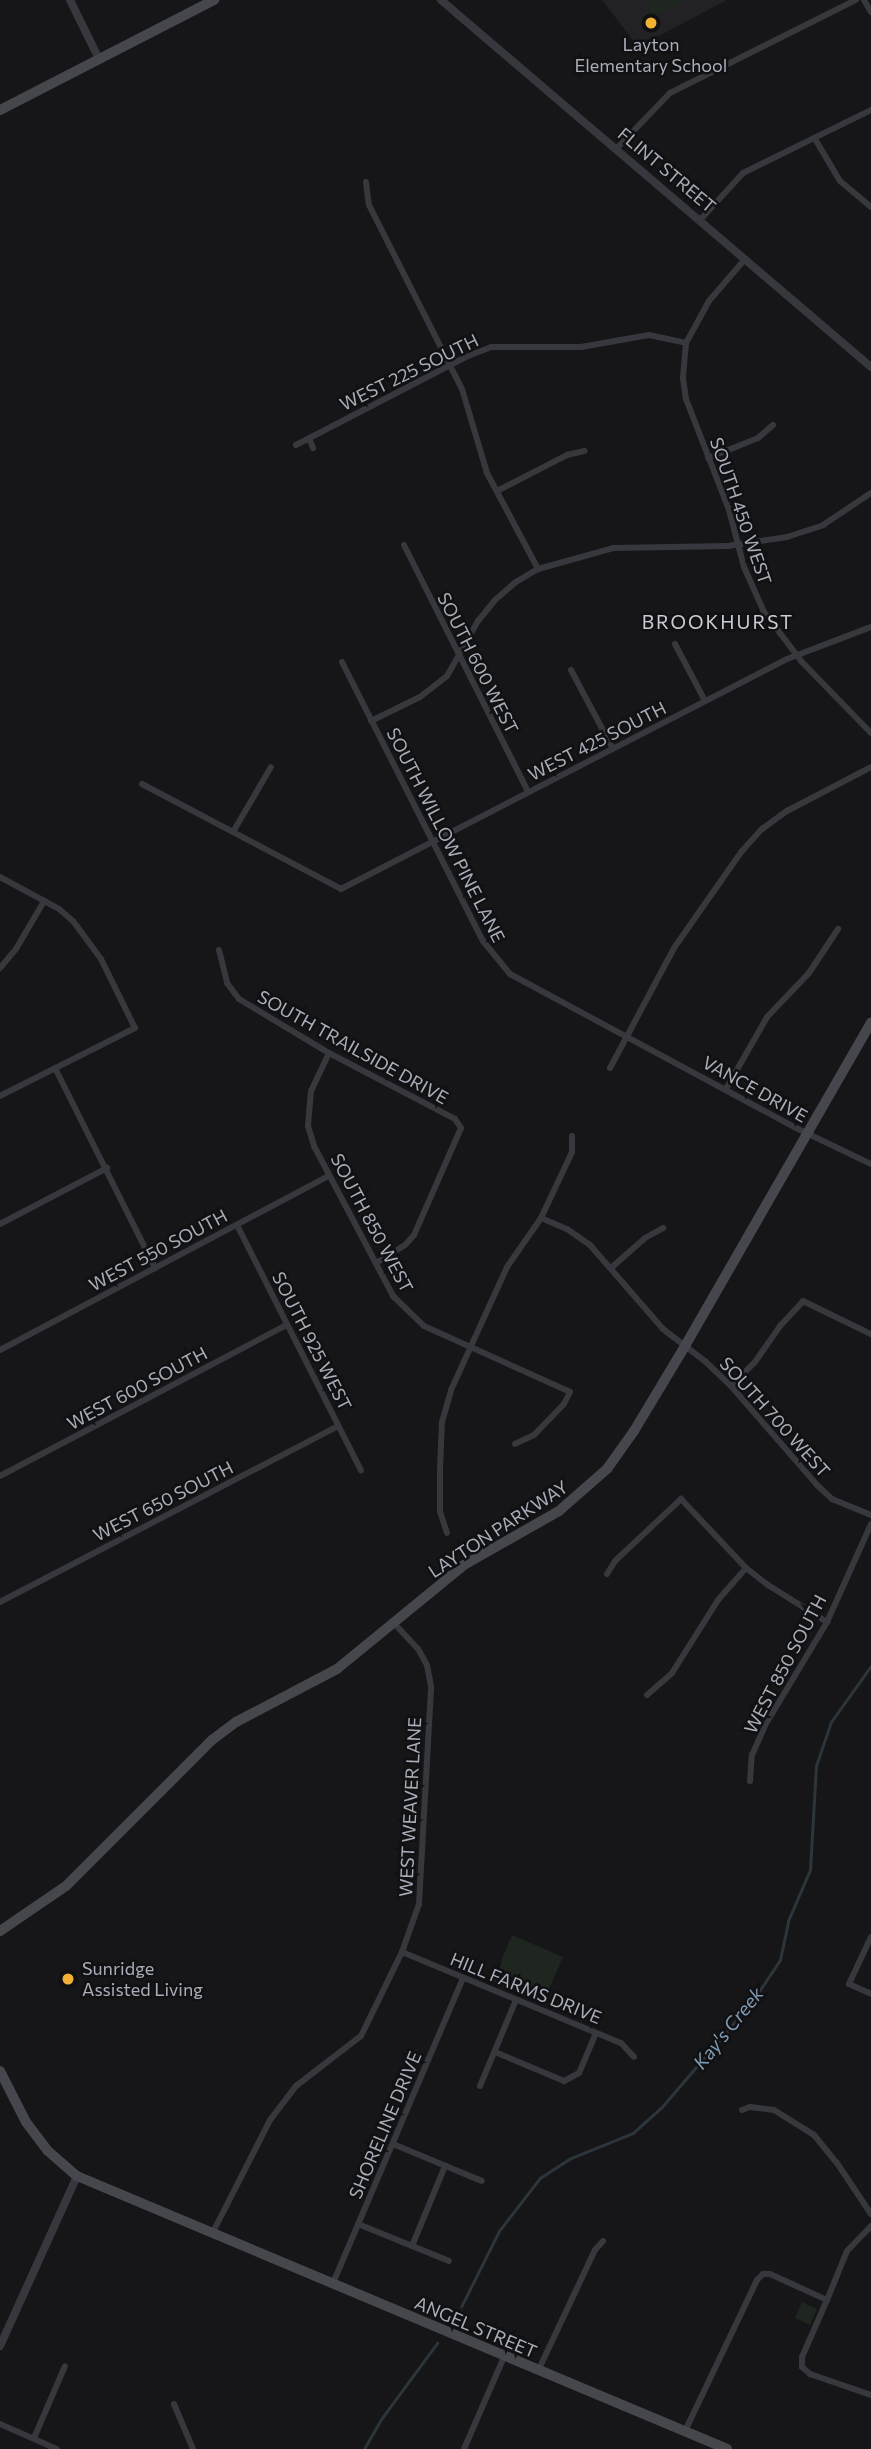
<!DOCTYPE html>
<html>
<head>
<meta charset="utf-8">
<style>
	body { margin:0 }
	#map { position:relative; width:871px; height:2449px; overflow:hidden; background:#161618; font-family:Commissioner,sans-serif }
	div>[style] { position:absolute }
	.built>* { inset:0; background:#222225 }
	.green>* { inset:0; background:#1e261f }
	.stream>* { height:2.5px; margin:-1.25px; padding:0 1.25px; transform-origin:1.25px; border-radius:1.25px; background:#2c353c }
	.minor>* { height:6px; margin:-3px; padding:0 3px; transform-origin:3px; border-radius:3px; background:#37383d }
	.tertiary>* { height:8px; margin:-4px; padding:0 4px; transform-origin:4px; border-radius:4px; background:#37383d }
	.secondary>* { height:10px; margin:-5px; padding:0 5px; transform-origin:5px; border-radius:5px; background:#45474d }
	.dots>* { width:19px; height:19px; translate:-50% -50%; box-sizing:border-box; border:4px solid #111113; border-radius:50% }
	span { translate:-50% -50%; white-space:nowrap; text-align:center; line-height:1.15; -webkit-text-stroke:5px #111113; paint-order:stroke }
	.poi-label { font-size:18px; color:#a8adb8 }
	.left { translate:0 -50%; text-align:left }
	.street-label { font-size:18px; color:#a8adb8 }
	.neighbourhood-label { font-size:19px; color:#c9ccd4; letter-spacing:2px }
	.water-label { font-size:19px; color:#7f9bb3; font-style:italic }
</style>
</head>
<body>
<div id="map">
	<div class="built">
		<i style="clip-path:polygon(602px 0,727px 0,638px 47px)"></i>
	</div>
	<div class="green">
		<i style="clip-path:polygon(645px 0,684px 0,653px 16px)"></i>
		<i style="clip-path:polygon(512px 1935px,563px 1957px,543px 2003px,493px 1981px)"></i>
		<i style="clip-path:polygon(802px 2302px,817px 2309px,810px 2325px,795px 2318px)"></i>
	</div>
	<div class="stream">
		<i style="left:459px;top:2311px;width:89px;rotate:-63.4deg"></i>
		<i style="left:499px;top:2231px;width:67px;rotate:-52.3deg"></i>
		<i style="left:540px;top:2178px;width:35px;rotate:-33deg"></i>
		<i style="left:569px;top:2159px;width:69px;rotate:-22.1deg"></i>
		<i style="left:633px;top:2133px;width:38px;rotate:-42deg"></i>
		<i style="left:661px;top:2108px;width:140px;rotate:-49.4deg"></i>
		<i style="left:752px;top:2002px;width:50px;rotate:-56.3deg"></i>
		<i style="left:780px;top:1960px;width:40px;rotate:-78deg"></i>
		<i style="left:788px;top:1921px;width:56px;rotate:-66.7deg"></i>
		<i style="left:810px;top:1870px;width:104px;rotate:-86.7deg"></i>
		<i style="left:816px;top:1766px;width:46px;rotate:-71.2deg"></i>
		<i style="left:831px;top:1722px;width:69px;rotate:-54.5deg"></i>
		<i style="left:364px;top:2449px;width:36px;rotate:-60deg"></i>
		<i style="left:382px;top:2418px;width:93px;rotate:-53.7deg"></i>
	</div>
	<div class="minor">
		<i style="left:864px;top:0;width:14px;rotate:60deg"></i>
		<i style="left:815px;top:139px;width:49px;rotate:59.2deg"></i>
		<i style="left:840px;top:181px;width:40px;rotate:40deg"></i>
		<i style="left:617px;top:148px;width:76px;rotate:-46.1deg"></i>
		<i style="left:670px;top:93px;width:208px;rotate:-26.6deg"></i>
		<i style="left:366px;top:182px;width:23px;rotate:83deg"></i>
		<i style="left:369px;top:205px;width:206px;rotate:63.2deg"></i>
		<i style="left:462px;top:389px;width:88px;rotate:73.4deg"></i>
		<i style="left:487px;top:473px;width:109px;rotate:62deg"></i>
		<i style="left:701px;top:219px;width:62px;rotate:-47.6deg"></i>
		<i style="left:743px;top:173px;width:143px;rotate:-26.2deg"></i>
		<i style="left:745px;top:259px;width:55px;rotate:130.6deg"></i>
		<i style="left:709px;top:301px;width:48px;rotate:118.7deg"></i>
		<i style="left:686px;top:343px;width:35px;rotate:95deg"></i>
		<i style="left:683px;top:378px;width:21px;rotate:82deg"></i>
		<i style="left:686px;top:399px;width:119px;rotate:68.8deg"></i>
		<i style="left:729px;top:510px;width:59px;rotate:75.3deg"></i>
		<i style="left:744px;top:567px;width:49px;rotate:66deg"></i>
		<i style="left:764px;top:612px;width:63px;rotate:52.8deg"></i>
		<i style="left:802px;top:662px;width:99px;rotate:45.8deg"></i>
		<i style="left:309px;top:438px;width:11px;rotate:68deg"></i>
		<i style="left:296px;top:445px;width:194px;rotate:-27.4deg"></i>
		<i style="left:468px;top:356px;width:25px;rotate:-21deg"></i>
		<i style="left:491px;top:347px;width:90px"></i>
		<i style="left:581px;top:347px;width:69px;rotate:-10deg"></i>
		<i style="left:649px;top:335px;width:38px;rotate:12deg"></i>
		<i style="left:708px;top:458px;width:54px;rotate:-21.8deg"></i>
		<i style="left:758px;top:438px;width:20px;rotate:-41deg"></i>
		<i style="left:497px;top:491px;width:79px;rotate:-27.2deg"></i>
		<i style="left:567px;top:455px;width:18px;rotate:-13deg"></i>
		<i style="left:404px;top:545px;width:276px;rotate:63.3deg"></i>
		<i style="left:675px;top:644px;width:64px;rotate:62.2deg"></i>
		<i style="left:342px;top:662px;width:313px;rotate:63.2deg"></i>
		<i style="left:483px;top:941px;width:43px;rotate:50.7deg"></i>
		<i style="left:510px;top:974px;width:323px;rotate:28.3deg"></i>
		<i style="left:794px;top:1127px;width:85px;rotate:25.7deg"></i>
		<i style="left:571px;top:670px;width:89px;rotate:62deg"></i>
		<i style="left:371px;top:721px;width:55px;rotate:-26.1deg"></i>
		<i style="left:420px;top:697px;width:34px;rotate:-38deg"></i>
		<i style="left:447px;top:676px;width:63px;rotate:-60.6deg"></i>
		<i style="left:478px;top:621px;width:27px;rotate:-51deg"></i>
		<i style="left:495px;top:600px;width:28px;rotate:-41deg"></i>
		<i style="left:516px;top:582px;width:26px;rotate:-31deg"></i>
		<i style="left:538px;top:569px;width:78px;rotate:-15.6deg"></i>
		<i style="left:613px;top:548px;width:115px;rotate:-1deg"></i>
		<i style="left:728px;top:546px;width:60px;rotate:-8.7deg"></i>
		<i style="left:787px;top:537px;width:38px;rotate:-18deg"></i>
		<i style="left:823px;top:525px;width:58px;rotate:-33.7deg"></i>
		<i style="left:142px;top:784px;width:225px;rotate:27.8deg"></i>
		<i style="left:341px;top:889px;width:502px;rotate:-27.28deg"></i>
		<i style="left:787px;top:659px;width:90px;rotate:-20.9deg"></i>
		<i style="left:233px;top:832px;width:75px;rotate:-59.7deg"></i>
		<i style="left:0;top:877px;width:67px;rotate:28.5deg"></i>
		<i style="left:59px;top:909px;width:18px;rotate:41deg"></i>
		<i style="left:73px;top:921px;width:47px;rotate:53.6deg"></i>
		<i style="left:101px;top:959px;width:77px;rotate:63.8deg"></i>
		<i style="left:135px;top:1028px;width:151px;rotate:153.3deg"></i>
		<i style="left:219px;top:950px;width:34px;rotate:76deg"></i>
		<i style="left:227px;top:983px;width:20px;rotate:53deg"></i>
		<i style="left:239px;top:999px;width:105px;rotate:31deg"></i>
		<i style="left:329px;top:1053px;width:142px;rotate:27.6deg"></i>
		<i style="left:455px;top:1119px;width:11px;rotate:56deg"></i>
		<i style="left:461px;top:1128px;width:117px;rotate:113.7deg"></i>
		<i style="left:414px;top:1235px;width:13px;rotate:132deg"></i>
		<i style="left:405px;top:1245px;width:34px;rotate:148deg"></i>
		<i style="left:0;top:968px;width:25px;rotate:-50deg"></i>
		<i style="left:16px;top:949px;width:56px;rotate:-59.7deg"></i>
		<i style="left:329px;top:1053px;width:42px;rotate:115.3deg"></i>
		<i style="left:311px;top:1091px;width:35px;rotate:95deg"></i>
		<i style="left:308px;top:1126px;width:21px;rotate:73deg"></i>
		<i style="left:314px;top:1146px;width:170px;rotate:62.2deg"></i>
		<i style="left:393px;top:1296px;width:43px;rotate:44.1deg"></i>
		<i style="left:424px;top:1326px;width:160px;rotate:24.3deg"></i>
		<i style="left:570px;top:1392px;width:13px;rotate:117deg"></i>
		<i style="left:564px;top:1404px;width:43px;rotate:134.1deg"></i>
		<i style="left:534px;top:1435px;width:21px;rotate:155deg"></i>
		<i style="left:55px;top:1068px;width:224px;rotate:63.4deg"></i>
		<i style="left:610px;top:1068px;width:136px;rotate:-61.9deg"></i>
		<i style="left:674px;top:948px;width:118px;rotate:-55deg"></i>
		<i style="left:742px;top:851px;width:30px;rotate:-48deg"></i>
		<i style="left:762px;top:829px;width:31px;rotate:-36deg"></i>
		<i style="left:787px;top:811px;width:95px;rotate:-27.6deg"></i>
		<i style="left:726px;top:1089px;width:83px;rotate:-60.3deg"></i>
		<i style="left:767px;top:1017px;width:61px;rotate:-46.3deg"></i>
		<i style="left:809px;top:973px;width:53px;rotate:-56.6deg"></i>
		<i style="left:541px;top:1218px;width:28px;rotate:23deg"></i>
		<i style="left:567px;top:1229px;width:28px;rotate:35deg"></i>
		<i style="left:590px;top:1245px;width:111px;rotate:49deg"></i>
		<i style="left:663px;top:1329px;width:54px;rotate:37.5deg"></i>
		<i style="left:706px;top:1362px;width:35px;rotate:44deg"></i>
		<i style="left:731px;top:1386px;width:131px;rotate:49deg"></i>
		<i style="left:817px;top:1485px;width:21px;rotate:43deg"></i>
		<i style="left:832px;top:1499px;width:42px;rotate:22.3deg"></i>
		<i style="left:0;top:1224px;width:121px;rotate:-27.6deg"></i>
		<i style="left:237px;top:1225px;width:275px;rotate:63.2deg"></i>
		<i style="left:611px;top:1268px;width:45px;rotate:-41.4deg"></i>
		<i style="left:645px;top:1238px;width:21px;rotate:-29deg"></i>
		<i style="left:0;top:1350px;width:372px;rotate:-27.9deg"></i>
		<i style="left:731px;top:1386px;width:34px;rotate:-45deg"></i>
		<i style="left:755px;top:1362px;width:44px;rotate:-55.2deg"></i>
		<i style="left:780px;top:1326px;width:34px;rotate:-47deg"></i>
		<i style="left:803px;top:1301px;width:76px;rotate:25.9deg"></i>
		<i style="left:0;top:1476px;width:324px;rotate:-27.8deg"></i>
		<i style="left:447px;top:1533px;width:23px;rotate:-108deg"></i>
		<i style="left:440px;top:1511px;width:42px;rotate:-90deg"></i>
		<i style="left:440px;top:1469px;width:47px;rotate:-87.6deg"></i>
		<i style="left:442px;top:1422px;width:33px;rotate:-74deg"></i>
		<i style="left:451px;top:1390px;width:135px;rotate:-65.5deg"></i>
		<i style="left:507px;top:1267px;width:60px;rotate:-55.2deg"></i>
		<i style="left:541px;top:1218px;width:73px;rotate:-64.8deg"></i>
		<i style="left:572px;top:1152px;width:16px;rotate:-90deg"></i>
		<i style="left:607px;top:1574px;width:15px;rotate:-58deg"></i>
		<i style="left:615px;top:1561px;width:91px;rotate:-43.2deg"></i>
		<i style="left:681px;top:1499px;width:95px;rotate:46.7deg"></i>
		<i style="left:746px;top:1568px;width:28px;rotate:38deg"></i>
		<i style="left:768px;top:1585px;width:70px;rotate:32.1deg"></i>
		<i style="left:0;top:1602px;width:381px;rotate:-27.5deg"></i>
		<i style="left:647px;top:1695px;width:33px;rotate:-41deg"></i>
		<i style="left:672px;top:1673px;width:86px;rotate:-57.8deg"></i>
		<i style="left:718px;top:1600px;width:43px;rotate:-48.8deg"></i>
		<i style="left:750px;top:1781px;width:26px;rotate:-86deg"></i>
		<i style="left:752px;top:1755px;width:36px;rotate:-66deg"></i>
		<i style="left:767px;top:1722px;width:117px;rotate:-59deg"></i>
		<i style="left:827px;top:1622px;width:107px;rotate:-65.8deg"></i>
		<i style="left:871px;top:1937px;width:52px;rotate:115.1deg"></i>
		<i style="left:849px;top:1984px;width:24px;rotate:24deg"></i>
		<i style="left:402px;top:1952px;width:237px;rotate:22.6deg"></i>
		<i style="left:621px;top:2043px;width:19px;rotate:47deg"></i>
		<i style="left:495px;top:2052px;width:75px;rotate:22.8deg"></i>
		<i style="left:564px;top:2081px;width:17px;rotate:-28deg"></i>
		<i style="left:579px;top:2073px;width:43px;rotate:-67deg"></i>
		<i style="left:480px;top:2086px;width:93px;rotate:-67.3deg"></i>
		<i style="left:742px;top:2110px;width:9px;rotate:-21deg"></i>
		<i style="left:750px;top:2107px;width:24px;rotate:7deg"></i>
		<i style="left:774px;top:2110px;width:47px;rotate:32deg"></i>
		<i style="left:814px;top:2135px;width:36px;rotate:51deg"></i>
		<i style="left:837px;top:2163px;width:61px;rotate:56.3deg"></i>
		<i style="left:393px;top:2144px;width:96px;rotate:22.6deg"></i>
		<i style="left:358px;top:2224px;width:98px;rotate:22.1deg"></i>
		<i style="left:213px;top:2232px;width:126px;rotate:-63deg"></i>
		<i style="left:270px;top:2120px;width:43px;rotate:-52.6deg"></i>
		<i style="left:296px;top:2086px;width:82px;rotate:-37.6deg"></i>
		<i style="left:361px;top:2036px;width:93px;rotate:-64deg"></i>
		<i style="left:402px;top:1952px;width:51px;rotate:-70.5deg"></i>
		<i style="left:419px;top:1904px;width:218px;rotate:-86.8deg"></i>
		<i style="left:431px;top:1686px;width:21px;rotate:-101deg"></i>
		<i style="left:427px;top:1665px;width:18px;rotate:-119deg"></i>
		<i style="left:418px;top:1649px;width:35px;rotate:-133deg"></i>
		<i style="left:412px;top:2246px;width:87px;rotate:-67.6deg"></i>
		<i style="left:333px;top:2283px;width:332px;rotate:-66.9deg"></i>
		<i style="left:827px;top:2300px;width:62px;rotate:113.7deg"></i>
		<i style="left:802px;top:2357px;width:10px;rotate:90deg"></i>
		<i style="left:802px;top:2367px;width:11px;rotate:41deg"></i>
		<i style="left:810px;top:2374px;width:65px;rotate:19deg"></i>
		<i style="left:538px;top:2371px;width:134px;rotate:-64.8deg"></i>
		<i style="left:595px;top:2250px;width:12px;rotate:-48deg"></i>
		<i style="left:174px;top:2404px;width:49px;rotate:67.1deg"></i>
		<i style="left:0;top:2424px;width:62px;rotate:23.7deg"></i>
		<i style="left:685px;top:2431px;width:167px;rotate:-64.5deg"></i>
		<i style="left:757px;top:2280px;width:8px;rotate:-45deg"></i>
		<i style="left:763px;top:2274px;width:7px"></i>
		<i style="left:770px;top:2274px;width:63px;rotate:24.5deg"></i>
		<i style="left:827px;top:2300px;width:53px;rotate:-67.8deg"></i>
		<i style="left:847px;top:2251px;width:35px;rotate:-46deg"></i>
		<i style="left:34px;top:2438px;width:78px;rotate:-66.7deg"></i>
		<i style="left:464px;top:2449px;width:100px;rotate:-66.5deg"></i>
	</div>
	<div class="tertiary">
		<i style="left:70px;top:0;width:66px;rotate:63.8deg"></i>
		<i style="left:441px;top:0;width:565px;rotate:40.48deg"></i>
		<i style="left:0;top:2346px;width:187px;rotate:-65.6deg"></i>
	</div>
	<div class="secondary">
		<i style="left:0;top:110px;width:241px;rotate:-27.2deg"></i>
		<i style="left:0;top:1931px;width:80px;rotate:-34.3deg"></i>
		<i style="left:66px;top:1886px;width:206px;rotate:-45deg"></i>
		<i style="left:212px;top:1740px;width:30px;rotate:-37deg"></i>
		<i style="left:236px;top:1722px;width:114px;rotate:-27.7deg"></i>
		<i style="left:337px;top:1669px;width:164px;rotate:-39.3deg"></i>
		<i style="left:464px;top:1565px;width:109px;rotate:-29.6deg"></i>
		<i style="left:559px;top:1511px;width:64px;rotate:-41.2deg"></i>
		<i style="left:607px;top:1469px;width:47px;rotate:-54.6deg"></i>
		<i style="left:634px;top:1431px;width:99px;rotate:-59deg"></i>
		<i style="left:685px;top:1346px;width:373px;rotate:-60.1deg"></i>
		<i style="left:0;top:2071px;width:57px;rotate:63deg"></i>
		<i style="left:26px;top:2122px;width:36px;rotate:53deg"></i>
		<i style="left:48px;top:2151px;width:38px;rotate:41deg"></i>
		<i style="left:77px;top:2176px;width:705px;rotate:22.78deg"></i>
	</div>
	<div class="dots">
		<i style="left:651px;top:23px;background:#f2b134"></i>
		<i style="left:68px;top:1979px;background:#f2b134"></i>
	</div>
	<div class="poi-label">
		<span style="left:651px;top:55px">Layton<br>Elementary School</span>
		<span class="left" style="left:82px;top:1979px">Sunridge<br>Assisted Living</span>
	</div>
	<div class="street-label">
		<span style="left:667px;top:170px;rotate:40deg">FLINT STREET</span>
		<span style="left:409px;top:372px;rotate:-26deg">WEST 225 SOUTH</span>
		<span style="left:741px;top:511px;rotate:71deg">SOUTH 450 WEST</span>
		<span style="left:478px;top:663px;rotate:63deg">SOUTH 600 WEST</span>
		<span style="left:597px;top:741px;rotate:-27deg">WEST 425 SOUTH</span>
		<span style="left:446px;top:835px;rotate:63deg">SOUTH WILLOW PINE LANE</span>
		<span style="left:353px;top:1047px;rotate:29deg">SOUTH TRAILSIDE DRIVE</span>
		<span style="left:755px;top:1089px;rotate:29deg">VANCE DRIVE</span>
		<span style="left:372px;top:1223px;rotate:62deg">SOUTH 850 WEST</span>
		<span style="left:158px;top:1250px;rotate:-28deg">WEST 550 SOUTH</span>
		<span style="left:312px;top:1341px;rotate:63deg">SOUTH 925 WEST</span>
		<span style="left:137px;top:1388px;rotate:-28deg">WEST 600 SOUTH</span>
		<span style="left:775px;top:1417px;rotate:48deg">SOUTH 700 WEST</span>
		<span style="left:163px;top:1501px;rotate:-27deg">WEST 650 SOUTH</span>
		<span style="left:498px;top:1529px;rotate:-33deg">LAYTON PARKWAY</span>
		<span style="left:785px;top:1664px;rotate:-62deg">WEST 850 SOUTH</span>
		<span style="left:410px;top:1807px;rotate:-87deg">WEST WEAVER LANE</span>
		<span style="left:526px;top:1988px;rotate:22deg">HILL FARMS DRIVE</span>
		<span style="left:385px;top:2125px;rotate:-67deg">SHORELINE DRIVE</span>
		<span style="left:476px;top:2327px;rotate:23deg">ANGEL STREET</span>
	</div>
	<div class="neighbourhood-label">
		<span style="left:718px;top:622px">BROOKHURST</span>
	</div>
	<div class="water-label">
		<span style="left:728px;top:2028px;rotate:-51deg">Kay's Creek</span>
	</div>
</div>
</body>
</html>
